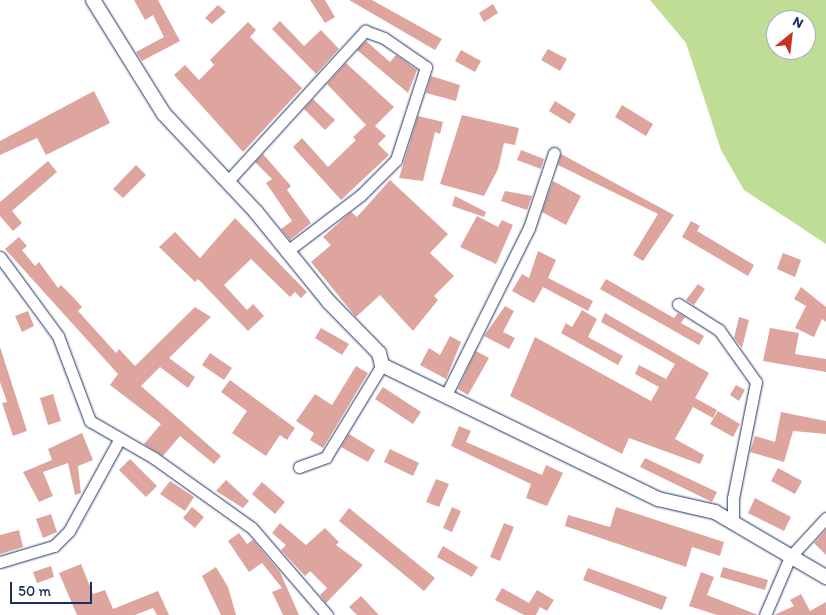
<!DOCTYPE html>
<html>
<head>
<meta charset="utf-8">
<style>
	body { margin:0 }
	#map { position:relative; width:826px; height:615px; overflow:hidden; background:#fff; font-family:Itim,sans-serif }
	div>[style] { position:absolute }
	.green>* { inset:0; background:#c0dd95 }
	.building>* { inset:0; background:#dea49e }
	.roads { filter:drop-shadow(0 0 1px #1b2f5e) drop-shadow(0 0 1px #1b2f5e) }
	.minor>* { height:11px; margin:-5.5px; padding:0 5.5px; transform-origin:5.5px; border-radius:5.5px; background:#fff }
	.tertiary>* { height:14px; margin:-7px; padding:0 7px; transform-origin:7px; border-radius:7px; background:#fff }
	span { translate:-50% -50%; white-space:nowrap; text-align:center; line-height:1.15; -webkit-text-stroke:5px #fff; paint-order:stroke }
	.north { position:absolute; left:766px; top:10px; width:50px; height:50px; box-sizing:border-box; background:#fff; border:1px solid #a4acbf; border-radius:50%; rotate:29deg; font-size:14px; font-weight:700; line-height:20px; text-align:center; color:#1b2f5e }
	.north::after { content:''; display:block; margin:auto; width:18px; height:22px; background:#c8321e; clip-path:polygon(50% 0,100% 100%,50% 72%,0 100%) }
	.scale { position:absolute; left:10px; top:582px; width:82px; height:22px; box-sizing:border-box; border:2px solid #1b2f5e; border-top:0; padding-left:6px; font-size:15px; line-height:18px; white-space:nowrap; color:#1b2f5e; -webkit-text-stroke:4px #fff; paint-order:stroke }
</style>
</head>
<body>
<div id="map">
	<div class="green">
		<i style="clip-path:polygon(evenodd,650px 0,826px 0,826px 244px,744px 190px,721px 150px,686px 43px,650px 0,776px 20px,806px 20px,806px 50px,776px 50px,776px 20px)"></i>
	</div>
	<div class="building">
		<i style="clip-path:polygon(134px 0,158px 0,180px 41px,142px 61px,136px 52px,164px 37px,153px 15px,145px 20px)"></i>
		<i style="clip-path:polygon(310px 0,325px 0,335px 17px,325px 23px)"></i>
		<i style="clip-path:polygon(349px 0,372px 0,442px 39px,435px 50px)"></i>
		<i style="clip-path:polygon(493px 4px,498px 13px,484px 22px,479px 13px)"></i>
		<i style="clip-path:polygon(218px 5px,226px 12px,212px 24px,205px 18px)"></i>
		<i style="clip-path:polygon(280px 21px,304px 46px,321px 30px,339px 49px,316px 74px,272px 29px)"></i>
		<i style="clip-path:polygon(248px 22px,256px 30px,250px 37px,302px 88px,243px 152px,174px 75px,185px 65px,199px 80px,214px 65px,210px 60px)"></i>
		<i style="clip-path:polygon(366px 41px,390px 62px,396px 55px,417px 70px,408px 93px,357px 50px)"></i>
		<i style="clip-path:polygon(548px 49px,567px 59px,560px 71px,541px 60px)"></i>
		<i style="clip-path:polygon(461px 50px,481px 61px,475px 72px,455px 61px)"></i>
		<i style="clip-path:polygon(346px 63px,394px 107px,375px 126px,386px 136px,378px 144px,389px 155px,341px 200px,293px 147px,302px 138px,328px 167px,356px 140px,353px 137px,366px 125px,327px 84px)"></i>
		<i style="clip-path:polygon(431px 76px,460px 85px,456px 101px,426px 93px)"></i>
		<i style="clip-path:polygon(94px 91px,110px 123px,46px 155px,37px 138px,0 155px,0 141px)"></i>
		<i style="clip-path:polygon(313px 99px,335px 120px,325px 130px,304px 109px)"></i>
		<i style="clip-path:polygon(555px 101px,576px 114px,570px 124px,549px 111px)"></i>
		<i style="clip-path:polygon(622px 105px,653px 124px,646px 136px,615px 117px)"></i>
		<i style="clip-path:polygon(462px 115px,519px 128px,515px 145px,504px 143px,498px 169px,484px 196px,440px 184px)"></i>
		<i style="clip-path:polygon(418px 116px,443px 122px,440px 134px,435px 132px,423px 181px,399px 178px)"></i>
		<i style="clip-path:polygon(521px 150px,544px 159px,541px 169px,517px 160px)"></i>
		<i style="clip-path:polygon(263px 154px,291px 186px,287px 190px,311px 223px,290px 240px,281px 229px,292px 221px,266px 183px,272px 179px,255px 162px)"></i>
		<i style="clip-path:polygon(561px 154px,674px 215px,643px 261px,633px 255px,658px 214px,558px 165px)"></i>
		<i style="clip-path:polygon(48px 161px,57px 172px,12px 211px,22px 223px,13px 231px,0 216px,0 202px)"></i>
		<i style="clip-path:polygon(136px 165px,146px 175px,123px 198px,113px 189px)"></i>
		<i style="clip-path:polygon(390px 180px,448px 234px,430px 253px,454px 276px,434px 296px,438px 300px,413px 331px,380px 295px,356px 317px,311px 262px,331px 245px,323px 237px,351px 212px,357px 217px)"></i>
		<i style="clip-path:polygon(553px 181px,581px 196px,566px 225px,542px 212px)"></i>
		<i style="clip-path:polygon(505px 191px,532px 196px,527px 210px,501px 201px)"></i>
		<i style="clip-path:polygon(455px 196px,486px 212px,484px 217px,452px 206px)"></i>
		<i style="clip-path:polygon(477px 216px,498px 227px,502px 220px,513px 225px,496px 264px,460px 247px)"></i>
		<i style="clip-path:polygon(235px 218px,307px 292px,301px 298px,295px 292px,290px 297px,251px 259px,224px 285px,247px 310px,253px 304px,264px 316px,248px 331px,198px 279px,195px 282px,159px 247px,175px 232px,200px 258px)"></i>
		<i style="clip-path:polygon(691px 221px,700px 226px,697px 231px,754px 265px,748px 276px,682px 237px)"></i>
		<i style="clip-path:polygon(19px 237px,27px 246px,22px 250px,35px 266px,39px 262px,58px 288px,61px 285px,73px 297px,82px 307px,78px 311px,116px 353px,119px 349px,135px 366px,195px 307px,211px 317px,169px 358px,195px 377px,188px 388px,160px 367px,141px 386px,221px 456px,214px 464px,180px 436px,163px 456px,144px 444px,161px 424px,110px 385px,118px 374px,5px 249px)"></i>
		<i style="clip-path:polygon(538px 251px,556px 260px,548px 278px,593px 301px,588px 311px,543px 287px,534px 303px,512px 291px,522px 274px,529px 278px)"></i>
		<i style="clip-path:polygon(783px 253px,801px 260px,795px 277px,777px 269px)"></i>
		<i style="clip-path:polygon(606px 279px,674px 318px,678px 313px,685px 317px,681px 323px,704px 336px,699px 345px,600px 289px)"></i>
		<i style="clip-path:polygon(698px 284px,705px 289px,694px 305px,686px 300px)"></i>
		<i style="clip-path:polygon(801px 287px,826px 307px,826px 322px,822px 319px,814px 337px,795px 328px,806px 306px,794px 299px)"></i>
		<i style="clip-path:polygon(505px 306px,514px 311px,503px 332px,515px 338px,509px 349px,484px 336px)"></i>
		<i style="clip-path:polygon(582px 310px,597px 319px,588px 337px,623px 356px,618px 365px,561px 333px,566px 323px,572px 327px)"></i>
		<i style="clip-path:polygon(28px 311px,34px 326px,22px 332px,15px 316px)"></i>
		<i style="clip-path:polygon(605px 313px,709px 373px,695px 398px,717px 410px,713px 418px,693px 407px,675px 439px,704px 455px,700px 464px,629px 438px,622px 454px,510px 396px,535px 337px,651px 401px,659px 387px,635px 374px,639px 365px,666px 379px,675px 364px,601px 322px)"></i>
		<i style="clip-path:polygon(739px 317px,749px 320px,742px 348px,734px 338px)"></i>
		<i style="clip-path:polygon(321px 328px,349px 344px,342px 355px,315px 338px)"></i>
		<i style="clip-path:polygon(770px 328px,799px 333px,795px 354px,826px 359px,826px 372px,763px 361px)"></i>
		<i style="clip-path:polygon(450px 336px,461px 342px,446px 379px,420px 365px,429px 348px,440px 355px)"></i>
		<i style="clip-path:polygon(0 347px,27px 431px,13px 436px,2px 403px,7px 402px,0 382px)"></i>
		<i style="clip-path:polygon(476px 351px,489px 358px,468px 395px,458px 389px)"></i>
		<i style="clip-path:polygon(210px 353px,232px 368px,224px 380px,202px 365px)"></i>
		<i style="clip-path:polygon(356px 366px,368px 373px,323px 448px,310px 440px,314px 433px,296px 421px,315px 394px,332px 405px)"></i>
		<i style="clip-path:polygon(230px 380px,295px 428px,287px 440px,280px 435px,266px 456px,232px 433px,247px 411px,221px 392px)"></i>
		<i style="clip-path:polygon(736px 385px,745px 390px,739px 401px,730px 395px)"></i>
		<i style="clip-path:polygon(383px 387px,421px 412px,413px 424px,375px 399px)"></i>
		<i style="clip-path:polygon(53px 394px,61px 421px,48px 425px,40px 398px)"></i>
		<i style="clip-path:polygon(718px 411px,740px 424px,733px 437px,710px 424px)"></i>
		<i style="clip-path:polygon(781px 412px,826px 421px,826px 434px,793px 431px,784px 462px,750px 452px,755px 436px,775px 442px)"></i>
		<i style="clip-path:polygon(459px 426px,471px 431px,466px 442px,542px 475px,546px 465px,563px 473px,547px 506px,526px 498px,531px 484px,451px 446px)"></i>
		<i style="clip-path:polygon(82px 433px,93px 460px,78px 466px,81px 493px,75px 495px,68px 463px,43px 472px,53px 496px,39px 502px,23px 472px,52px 460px,48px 449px)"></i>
		<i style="clip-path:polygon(349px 434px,375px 450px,368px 462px,341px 447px)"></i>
		<i style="clip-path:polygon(390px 449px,419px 463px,413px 476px,384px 462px)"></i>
		<i style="clip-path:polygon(645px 458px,717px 492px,712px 502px,640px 467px)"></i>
		<i style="clip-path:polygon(130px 459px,157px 486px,146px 497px,119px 470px)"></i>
		<i style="clip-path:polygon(778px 468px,802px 481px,795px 494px,771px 481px)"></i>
		<i style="clip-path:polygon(436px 479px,449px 484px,439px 507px,426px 502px)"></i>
		<i style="clip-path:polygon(226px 480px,249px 501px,243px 508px,216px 491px)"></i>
		<i style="clip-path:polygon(170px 481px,194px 497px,185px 511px,160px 494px)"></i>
		<i style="clip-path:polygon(262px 482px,285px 502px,275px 514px,252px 494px)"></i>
		<i style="clip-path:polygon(755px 498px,791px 517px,784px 531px,748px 513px)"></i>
		<i style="clip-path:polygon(192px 507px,204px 517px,195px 528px,183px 518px)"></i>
		<i style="clip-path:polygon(452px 507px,461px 511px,452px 532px,443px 528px)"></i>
		<i style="clip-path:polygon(616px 507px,724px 542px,720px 556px,692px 547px,686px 567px,565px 526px,568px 515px,610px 527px)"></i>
		<i style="clip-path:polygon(349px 508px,435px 578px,424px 591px,339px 521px)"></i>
		<i style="clip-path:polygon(51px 514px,57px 532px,43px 538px,36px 519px)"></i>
		<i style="clip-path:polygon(280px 523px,306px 545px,325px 528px,339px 542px,336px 545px,363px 565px,326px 603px,320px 595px,327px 588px,310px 571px,305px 576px,281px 550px,286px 545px,272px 533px)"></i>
		<i style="clip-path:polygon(504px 523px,514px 527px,500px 561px,490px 557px)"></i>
		<i style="clip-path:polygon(19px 530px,23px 547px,0 554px,0 535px)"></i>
		<i style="clip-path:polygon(826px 530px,826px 555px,814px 543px)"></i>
		<i style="clip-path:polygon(239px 533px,247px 544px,253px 540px,280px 572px,299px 615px,283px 615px,272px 592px,282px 588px,262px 563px,249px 572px,228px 541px)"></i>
		<i style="clip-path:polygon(443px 546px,478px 567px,472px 577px,437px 557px)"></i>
		<i style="clip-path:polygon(81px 564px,93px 594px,105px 590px,113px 609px,158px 591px,169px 615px,157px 615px,153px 608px,135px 615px,77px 615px,59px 573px)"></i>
		<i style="clip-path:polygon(51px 566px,54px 577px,37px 583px,33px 572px)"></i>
		<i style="clip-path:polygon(216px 567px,228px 587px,236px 615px,221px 615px,202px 576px)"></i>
		<i style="clip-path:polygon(723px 567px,768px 580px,765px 590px,720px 577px)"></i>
		<i style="clip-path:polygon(588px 568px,667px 597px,662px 610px,583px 580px)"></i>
		<i style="clip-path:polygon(701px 572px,714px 577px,707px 595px,758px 615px,717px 615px,689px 606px)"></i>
		<i style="clip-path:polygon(502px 588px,529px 603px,537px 590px,554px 600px,547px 611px,540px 607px,536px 615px,524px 615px,495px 600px)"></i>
		<i style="clip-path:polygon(801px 594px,810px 611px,826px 602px,826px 615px,774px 615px,794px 606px,790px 600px)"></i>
		<i style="clip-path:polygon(361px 596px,379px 615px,357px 615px,349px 607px)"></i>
	</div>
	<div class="roads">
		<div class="minor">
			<i style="left:227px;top:182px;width:205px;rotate:-47.6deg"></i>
			<i style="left:365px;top:31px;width:20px;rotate:20deg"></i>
			<i style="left:384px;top:38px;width:51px;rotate:34.6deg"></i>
			<i style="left:426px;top:67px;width:98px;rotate:107.9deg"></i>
			<i style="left:396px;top:160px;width:49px;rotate:135deg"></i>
			<i style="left:361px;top:195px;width:94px;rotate:142.8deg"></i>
			<i style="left:0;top:257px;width:98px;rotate:53.7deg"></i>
			<i style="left:58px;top:336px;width:91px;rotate:69.4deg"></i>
			<i style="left:90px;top:421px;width:74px;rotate:30deg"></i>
			<i style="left:154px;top:458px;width:120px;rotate:35.5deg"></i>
			<i style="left:252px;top:528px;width:115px;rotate:49.2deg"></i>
			<i style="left:678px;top:304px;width:49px;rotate:32.4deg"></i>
			<i style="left:719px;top:330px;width:64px;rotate:54.6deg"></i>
			<i style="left:756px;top:382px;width:118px;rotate:101.2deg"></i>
			<i style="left:733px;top:498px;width:24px;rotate:90deg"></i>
			<i style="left:446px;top:395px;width:186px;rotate:-63.6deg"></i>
			<i style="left:529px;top:228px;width:79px;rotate:-71.6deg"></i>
			<i style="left:299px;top:467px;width:29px;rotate:-20deg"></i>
			<i style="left:326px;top:457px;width:108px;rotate:-58.7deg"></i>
			<i style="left:0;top:562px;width:56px;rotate:-16.5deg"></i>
			<i style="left:54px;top:546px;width:21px;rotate:-45deg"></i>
			<i style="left:69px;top:531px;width:104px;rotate:-61.2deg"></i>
			<i style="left:765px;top:615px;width:63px;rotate:-66.7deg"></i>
			<i style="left:790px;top:557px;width:53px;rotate:-47.3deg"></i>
		</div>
		<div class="tertiary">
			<i style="left:93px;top:0;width:134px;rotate:58.1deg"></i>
			<i style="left:164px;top:114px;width:134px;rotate:46.8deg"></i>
			<i style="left:256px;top:212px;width:116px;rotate:51deg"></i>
			<i style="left:329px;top:302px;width:71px;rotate:45.6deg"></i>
			<i style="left:379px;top:353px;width:12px;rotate:76deg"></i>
			<i style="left:382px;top:365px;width:307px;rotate:25.9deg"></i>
			<i style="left:658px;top:499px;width:58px;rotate:12.8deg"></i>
			<i style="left:715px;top:512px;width:129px;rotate:30.4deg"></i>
		</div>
	</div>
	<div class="north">N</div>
	<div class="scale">50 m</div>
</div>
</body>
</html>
